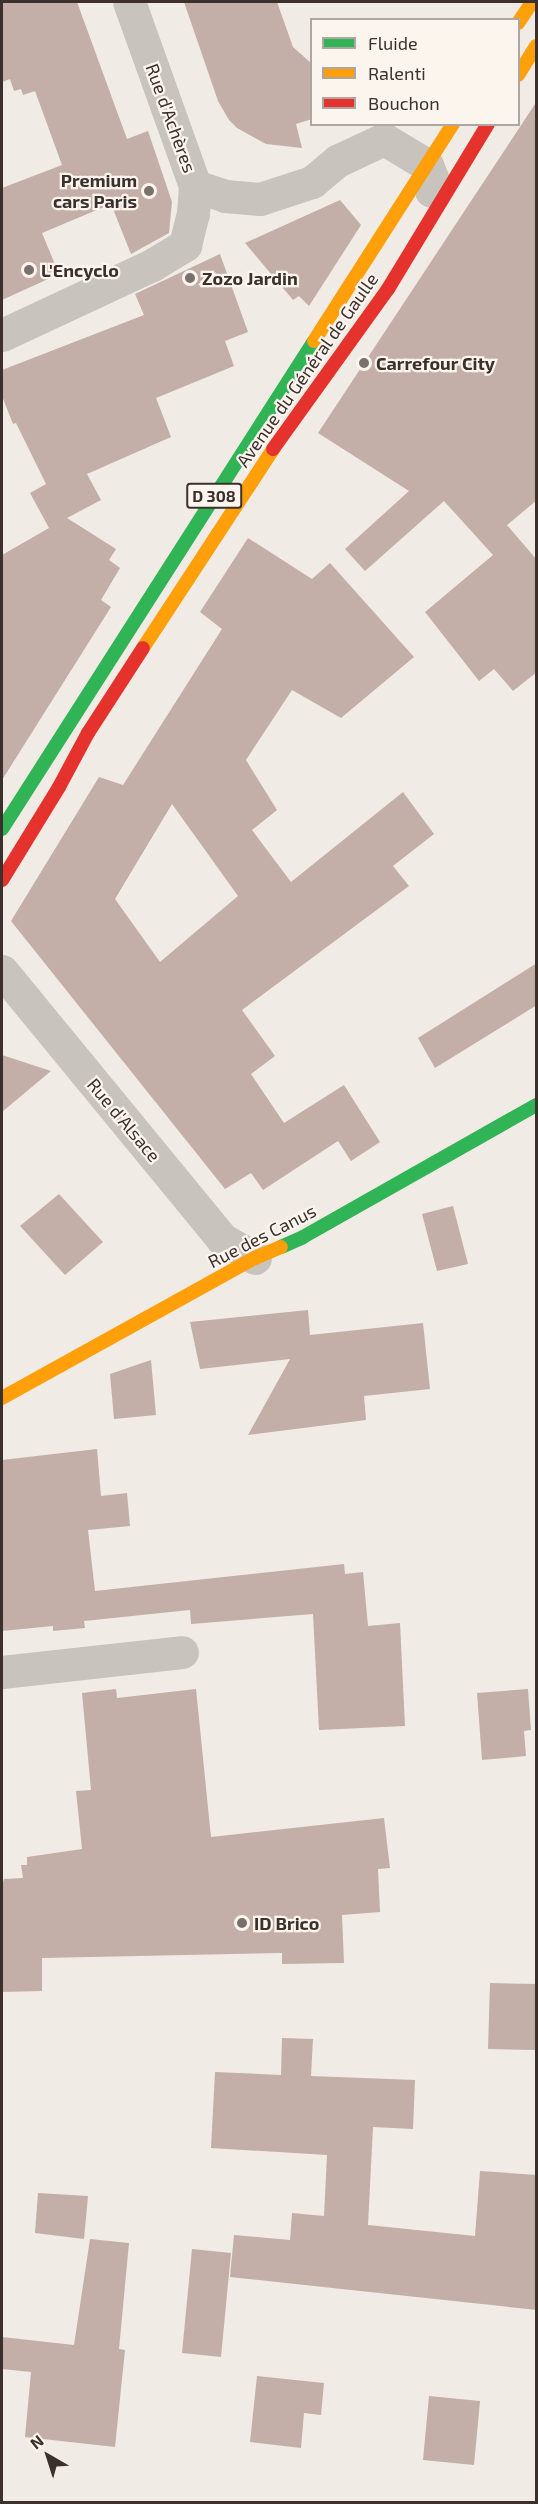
<!DOCTYPE html>
<html>
<head>
<meta charset="utf-8">
<style>
	body { margin:0 }
	#map { position:relative; width:538px; height:2504px; overflow:hidden; background:#f0ebe5; font-family:"Exo 2",sans-serif }
	div>[style] { position:absolute }
	.building>* { inset:0; background:#c3afa7 }
	.street>* { height:33px; margin:-16.5px; padding:0 16.5px; transform-origin:16.5px; border-radius:16.5px; background:#c9c3be }
	.fast>* { height:14px; margin:-7px; padding:0 7px; transform-origin:7px; border-radius:7px; background:#30b455 }
	.slow>* { height:14px; margin:-7px; padding:0 7px; transform-origin:7px; border-radius:7px; background:#ff9f0a }
	.jam>* { height:14px; margin:-7px; padding:0 7px; transform-origin:7px; border-radius:7px; background:#e5322d }
	.dots>* { width:16px; height:16px; translate:-50% -50%; box-sizing:border-box; border:3px solid #fbf5ee; border-radius:50% }
	span { translate:-50% -50%; white-space:nowrap; text-align:center; line-height:1.15; -webkit-text-stroke:4.5px #fbf5ee; paint-order:stroke }
	.shield-label span { padding:2px 4px; background:#fbf5ee; border:2px solid; border-radius:4px; -webkit-text-stroke-width:0 }
	.shield-label { font-size:16px; color:#3b302b; font-weight:700 }
	.street-label { font-size:18px; color:#3b302b }
	.poi-label { font-size:18px; color:#3b302b; font-weight:700 }
	.right { translate:-100% -50%; text-align:right }
	.left { translate:0 -50%; text-align:left }
	.frame { position:absolute; inset:0; border:3px solid #3b302b; pointer-events:none }
	.legend { position:absolute; left:310px; top:18px; width:210px; height:108px; box-sizing:border-box; background:#fbf5ee; border:2px solid #aea6a0; margin:0; padding:8px 10px; list-style:none; font-size:18px; color:#3b302b }
	.legend li { display:flex; align-items:center; gap:12px; height:30px }
	.legend b { width:30px; border:2px solid #aea6a0 }
	.north { position:absolute; left:18px; top:2426px; width:60px; height:60px; -webkit-text-stroke:4px #fbf5ee; paint-order:stroke; rotate:321deg; font-size:16px; font-weight:700; line-height:24px; text-align:center; color:#3b302b }
	.north::after { content:''; display:block; margin:auto; width:21px; height:27px; background:#3b302b; clip-path:polygon(50% 0,100% 100%,50% 72%,0 100%) }
</style>
</head>
<body>
<div id="map">
	<div class="building">
		<i style="clip-path:polygon(2px 2px,77px 2px,127px 139px,148px 131px,172px 202px,169px 233px,131px 254px,111px 204px,42px 233px,59px 274px,2px 300px,2px 188px,62px 165px,35px 91px,23px 95px,21px 89px,14px 91px,10px 79px,2px 82px)"></i>
		<i style="clip-path:polygon(184px 2px,277px 2px,293px 47px,312px 64px,312px 119px,296px 124px,302px 148px,266px 144px,237px 128px,229px 120px,218px 101px)"></i>
		<i style="clip-path:polygon(537px 101px,537px 500px,507px 525px,537px 560px,537px 672px,513px 691px,494px 669px,479px 681px,425px 612px,493px 555px,444px 501px,365px 571px,345px 549px,409px 491px,318px 433px)"></i>
		<i style="clip-path:polygon(340px 200px,361px 225px,309px 306px,299px 296px,293px 300px,245px 243px)"></i>
		<i style="clip-path:polygon(220px 254px,248px 332px,225px 341px,234px 366px,156px 398px,171px 437px,87px 474px,101px 500px,67px 518px,116px 549px,109px 560px,120px 568px,101px 600px,111px 607px,2px 780px,2px 555px,49px 528px,30px 493px,46px 484px,16px 423px,13px 424px,2px 396px,2px 370px,144px 315px,135px 294px)"></i>
		<i style="clip-path:polygon(evenodd,248px 538px,312px 579px,330px 563px,414px 657px,341px 718px,292px 690px,246px 760px,277px 810px,252px 830px,291px 882px,403px 792px,434px 834px,393px 866px,409px 886px,242px 1010px,275px 1056px,251px 1074px,284px 1123px,344px 1085px,380px 1142px,351px 1161px,338px 1141px,263px 1190px,251px 1173px,225px 1189px,11px 921px,99px 777px,123px 785px,222px 629px,200px 612px,248px 538px,172px 804px,238px 896px,160px 962px,115px 899px,172px 804px)"></i>
		<i style="clip-path:polygon(537px 963px,537px 1005px,435px 1068px,418px 1038px)"></i>
		<i style="clip-path:polygon(2px 1055px,51px 1071px,2px 1112px)"></i>
		<i style="clip-path:polygon(59px 1194px,103px 1242px,65px 1275px,20px 1226px)"></i>
		<i style="clip-path:polygon(453px 1206px,468px 1264px,437px 1271px,422px 1214px)"></i>
		<i style="clip-path:polygon(308px 1310px,310px 1335px,423px 1323px,430px 1389px,364px 1396px,366px 1420px,248px 1435px,290px 1359px,200px 1369px,190px 1322px)"></i>
		<i style="clip-path:polygon(151px 1360px,156px 1415px,114px 1419px,110px 1374px)"></i>
		<i style="clip-path:polygon(97px 1449px,101px 1496px,127px 1493px,130px 1526px,88px 1530px,95px 1591px,344px 1564px,345px 1574px,363px 1572px,368px 1626px,400px 1623px,405px 1726px,319px 1730px,313px 1614px,191px 1624px,190px 1610px,84px 1621px,85px 1628px,53px 1631px,53px 1626px,2px 1631px,2px 1460px)"></i>
		<i style="clip-path:polygon(116px 1689px,117px 1698px,196px 1689px,211px 1837px,384px 1818px,390px 1868px,378px 1869px,380px 1912px,342px 1915px,344px 1963px,282px 1964px,282px 1953px,42px 1958px,42px 1991px,2px 1992px,2px 1886px,4px 1879px,23px 1878px,21px 1865px,27px 1865px,27px 1857px,82px 1849px,76px 1791px,91px 1790px,82px 1693px)"></i>
		<i style="clip-path:polygon(528px 1689px,531px 1730px,524px 1731px,526px 1756px,482px 1760px,477px 1693px)"></i>
		<i style="clip-path:polygon(490px 1983px,537px 1984px,537px 2050px,488px 2049px)"></i>
		<i style="clip-path:polygon(282px 2038px,313px 2039px,311px 2076px,415px 2080px,413px 2129px,373px 2127px,368px 2225px,475px 2236px,480px 2171px,537px 2175px,537px 2310px,230px 2277px,234px 2235px,290px 2240px,292px 2213px,324px 2216px,327px 2155px,211px 2148px,215px 2072px,281px 2075px)"></i>
		<i style="clip-path:polygon(38px 2193px,88px 2196px,84px 2239px,35px 2233px)"></i>
		<i style="clip-path:polygon(90px 2239px,129px 2243px,119px 2349px,125px 2350px,115px 2447px,25px 2437px,31px 2372px,2px 2369px,2px 2337px,74px 2345px)"></i>
		<i style="clip-path:polygon(192px 2249px,231px 2253px,221px 2357px,182px 2353px)"></i>
		<i style="clip-path:polygon(257px 2376px,324px 2383px,321px 2415px,304px 2413px,301px 2448px,250px 2442px)"></i>
		<i style="clip-path:polygon(429px 2396px,480px 2401px,474px 2465px,423px 2460px)"></i>
	</div>
	<div class="street">
		<i style="left:195px;top:186px;width:32px;rotate:18deg"></i>
		<i style="left:225px;top:196px;width:35px;rotate:5deg"></i>
		<i style="left:260px;top:199px;width:55px;rotate:-18.1deg"></i>
		<i style="left:312px;top:182px;width:33px;rotate:-40deg"></i>
		<i style="left:337px;top:161px;width:52px;rotate:-25.1deg"></i>
		<i style="left:384px;top:139px;width:50px;rotate:31.2deg"></i>
		<i style="left:427px;top:165px;width:22px;rotate:68deg"></i>
		<i style="left:435px;top:185px;width:7px;rotate:124deg"></i>
		<i style="left:2px;top:335px;width:166px;rotate:-25deg"></i>
		<i style="left:152px;top:265px;width:39px;rotate:-31deg"></i>
		<i style="left:185px;top:245px;width:32px;rotate:-76deg"></i>
		<i style="left:193px;top:214px;width:28px;rotate:-86deg"></i>
		<i style="left:195px;top:186px;width:195px;rotate:-109.7deg"></i>
		<i style="left:2px;top:971px;width:347px;rotate:50.6deg"></i>
		<i style="left:222px;top:1239px;width:38px;rotate:30deg"></i>
		<i style="left:2px;top:1672px;width:181px;rotate:-6.3deg"></i>
	</div>
	<div class="fast">
		<i style="left:2px;top:829px;width:579px;rotate:-57.41deg"></i>
		<i style="left:281px;top:1247px;width:24px;rotate:-24deg"></i>
		<i style="left:303px;top:1237px;width:268px;rotate:-29.5deg"></i>
	</div>
	<div class="slow">
		<i style="left:518px;top:23px;width:25px;rotate:-56deg"></i>
		<i style="left:518px;top:75px;width:34px;rotate:-58deg"></i>
		<i style="left:314px;top:341px;width:258px;rotate:-57.4deg"></i>
		<i style="left:143px;top:648px;width:238px;rotate:-56.8deg"></i>
		<i style="left:2px;top:1398px;width:289px;rotate:-29deg"></i>
		<i style="left:255px;top:1258px;width:28px;rotate:-23deg"></i>
	</div>
	<div class="jam">
		<i style="left:273px;top:449px;width:197px;rotate:-54.3deg"></i>
		<i style="left:388px;top:289px;width:193px;rotate:-58.8deg"></i>
		<i style="left:2px;top:880px;width:109px;rotate:-58.5deg"></i>
		<i style="left:59px;top:787px;width:61px;rotate:-61.8deg"></i>
		<i style="left:88px;top:733px;width:101px;rotate:-57.1deg"></i>
	</div>
	<div class="dots">
		<i style="left:149px;top:191px;background:#7a716c"></i>
		<i style="left:29px;top:270px;background:#7a716c"></i>
		<i style="left:190px;top:278px;background:#7a716c"></i>
		<i style="left:364px;top:363px;background:#7a716c"></i>
		<i style="left:242px;top:1923px;background:#7a716c"></i>
	</div>
	<div class="shield-label">
		<span style="left:214px;top:496px">D 308</span>
	</div>
	<div class="street-label">
		<span style="left:171px;top:118px;rotate:70deg">Rue d'Achères</span>
		<span style="left:307px;top:370px;rotate:-55deg">Avenue du Général de Gaulle</span>
		<span style="left:124px;top:1120px;rotate:50deg">Rue d'Alsace</span>
		<span style="left:262px;top:1236px;rotate:-27deg">Rue des Canus</span>
	</div>
	<div class="poi-label">
		<span class="right" style="left:137px;top:191px">Premium<br>cars Paris</span>
		<span class="left" style="left:41px;top:270px">L'Encyclo</span>
		<span class="left" style="left:202px;top:278px">Zozo Jardin</span>
		<span class="left" style="left:376px;top:363px">Carrefour City</span>
		<span class="left" style="left:254px;top:1923px">ID Brico</span>
	</div>
	<div class="frame"></div>
	<ul class="legend">
	<li><b style="height:8px;background:#30b455"></b>Fluide</li>
	<li><b style="height:8px;background:#ff9f0a"></b>Ralenti</li>
	<li><b style="height:8px;background:#e5322d"></b>Bouchon</li>
	</ul>
	<div class="north">N</div>
</div>
</body>
</html>
